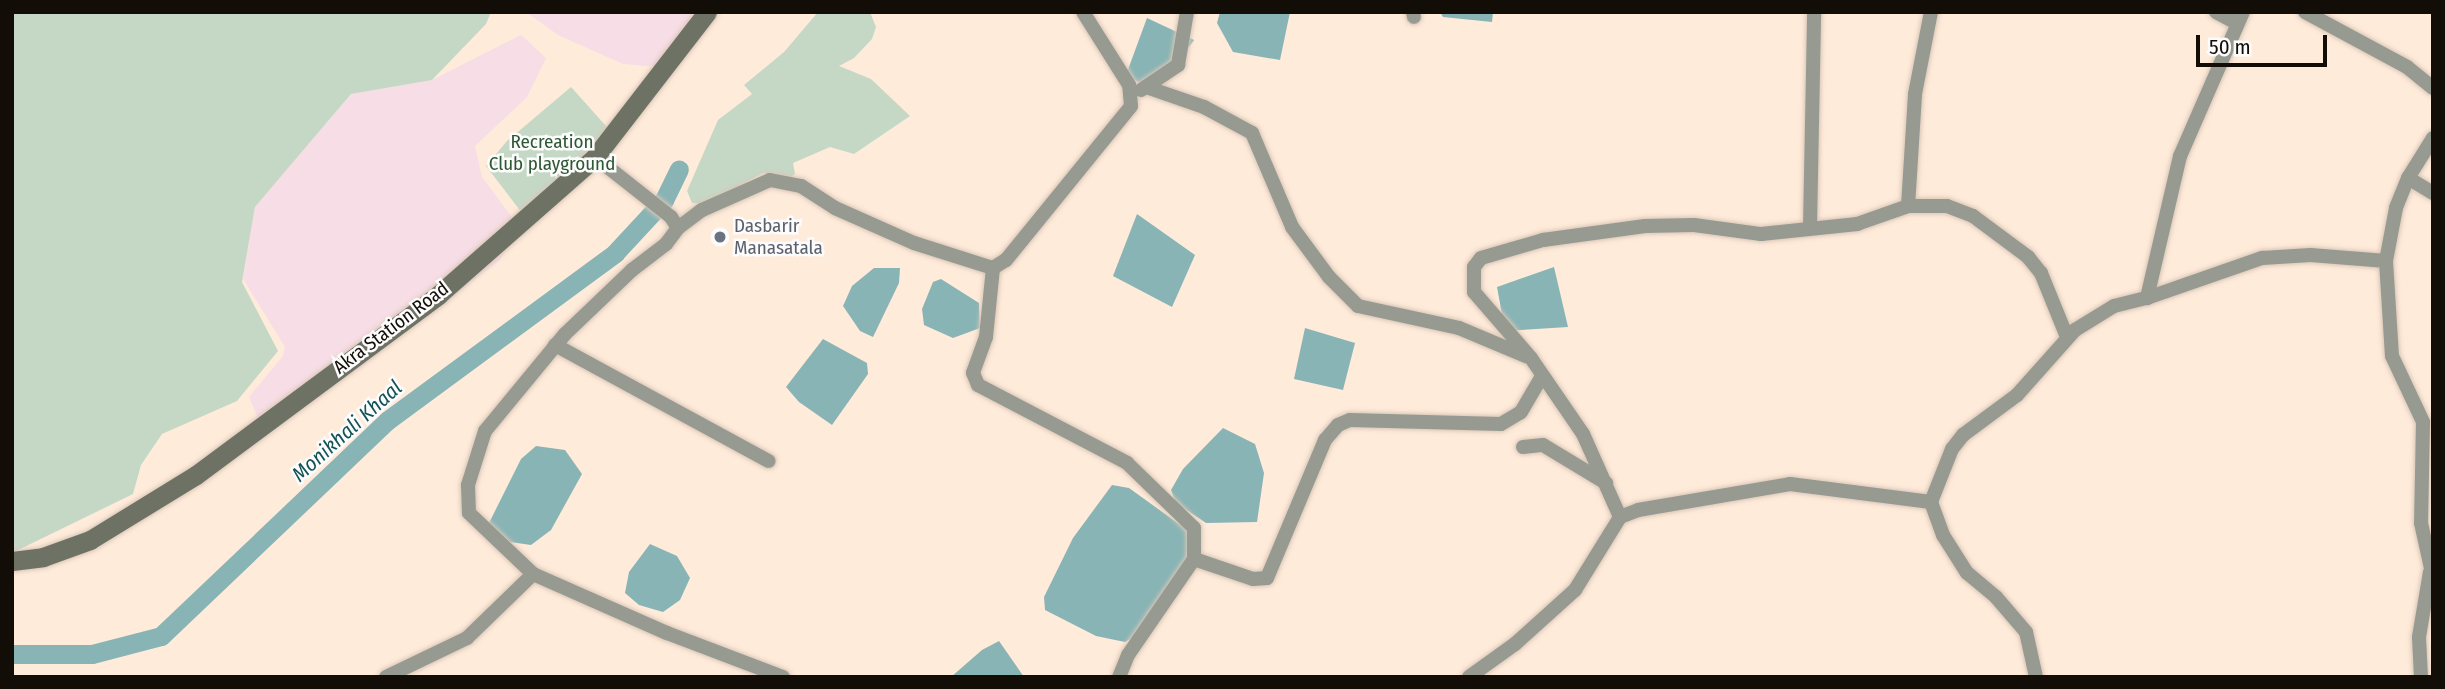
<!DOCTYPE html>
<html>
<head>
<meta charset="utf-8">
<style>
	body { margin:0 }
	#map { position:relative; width:2445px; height:689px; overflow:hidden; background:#ffebda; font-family:"Fira Sans Condensed",sans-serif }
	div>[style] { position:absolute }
	.industrial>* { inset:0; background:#f7dde5 }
	.green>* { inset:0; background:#c5d8c6 }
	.water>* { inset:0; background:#88b4b5 }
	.canal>* { height:19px; margin:-9.5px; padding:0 9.5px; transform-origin:9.5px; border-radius:9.5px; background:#88b4b5 }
	.roads { filter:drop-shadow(0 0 2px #d9c7b8) drop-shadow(0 0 2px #d9c7b8) }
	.street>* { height:14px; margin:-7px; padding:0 7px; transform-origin:7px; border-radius:7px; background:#979a91 }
	.secondary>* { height:19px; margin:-9.5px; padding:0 9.5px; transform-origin:9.5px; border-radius:9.5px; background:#6e7264 }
	.dots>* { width:19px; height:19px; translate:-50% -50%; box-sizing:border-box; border:4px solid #fcfcfc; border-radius:50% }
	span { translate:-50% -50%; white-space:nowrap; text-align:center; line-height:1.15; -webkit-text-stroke:5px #fcfcfc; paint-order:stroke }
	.park-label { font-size:19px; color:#2e5834 }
	.worship-label { font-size:19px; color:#5b616d }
	.left { translate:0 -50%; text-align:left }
	.street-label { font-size:19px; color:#130d07 }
	.water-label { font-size:21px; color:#135356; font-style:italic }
	.frame { position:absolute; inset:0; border:14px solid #130d07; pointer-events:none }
	.scale { position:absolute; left:2196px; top:35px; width:131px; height:32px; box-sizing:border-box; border:4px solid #130d07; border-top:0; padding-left:9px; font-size:21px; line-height:24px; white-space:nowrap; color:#130d07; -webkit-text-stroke:5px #fcfcfc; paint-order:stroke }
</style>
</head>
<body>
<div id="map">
	<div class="industrial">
		<i style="clip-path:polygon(526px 12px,703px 12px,663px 64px,647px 66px,623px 64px,558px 35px)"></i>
		<i style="clip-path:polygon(521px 35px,546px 58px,527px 97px,475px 146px,482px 177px,520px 228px,500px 260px,362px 366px,263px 430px,249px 397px,283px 356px,285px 347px,243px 279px,255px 207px,351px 94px,432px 80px)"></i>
	</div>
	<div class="green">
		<i style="clip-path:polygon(12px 12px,491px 12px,486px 24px,432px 80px,351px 94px,255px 207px,242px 282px,278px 351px,237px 401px,162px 434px,141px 465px,133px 494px,12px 553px)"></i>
		<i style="clip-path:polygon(818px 12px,870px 12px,876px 27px,872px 39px,854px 58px,839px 66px,871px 79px,910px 116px,854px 154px,830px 147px,793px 163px,795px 174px,788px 179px,763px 173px,706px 203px,692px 203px,687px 191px,718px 120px,752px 94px,744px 85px,784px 52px)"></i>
		<i style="clip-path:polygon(571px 87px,606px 126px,616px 147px,532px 226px,486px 166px,507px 141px)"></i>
	</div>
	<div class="water">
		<i style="clip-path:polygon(1220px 12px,1290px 12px,1280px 60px,1233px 52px,1217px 23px)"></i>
		<i style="clip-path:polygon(1440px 12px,1493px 12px,1492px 22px,1443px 17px)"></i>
		<i style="clip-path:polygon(1147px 18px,1194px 40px,1156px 92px,1126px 75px)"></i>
		<i style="clip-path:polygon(1137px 214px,1195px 255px,1172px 307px,1113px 276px)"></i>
		<i style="clip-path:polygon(1554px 267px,1568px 327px,1505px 331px,1497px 287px)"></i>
		<i style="clip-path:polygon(874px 268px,900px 268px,899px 283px,873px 337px,860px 331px,843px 306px,852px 286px)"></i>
		<i style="clip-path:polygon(941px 279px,979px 303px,980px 328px,953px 338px,924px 325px,922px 309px,933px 282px)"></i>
		<i style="clip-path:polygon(1305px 328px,1355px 343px,1343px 390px,1294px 379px)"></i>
		<i style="clip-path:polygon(823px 339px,867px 363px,868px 374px,832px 425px,799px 402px,786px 387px)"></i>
		<i style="clip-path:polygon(1223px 428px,1255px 444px,1264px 473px,1257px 522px,1206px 523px,1176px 503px,1171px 490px,1183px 469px)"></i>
		<i style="clip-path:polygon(536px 446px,565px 450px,582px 474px,551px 530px,531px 545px,510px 542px,489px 523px,521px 459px)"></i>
		<i style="clip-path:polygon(1112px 485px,1129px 488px,1193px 534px,1189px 562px,1141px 633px,1125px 642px,1096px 636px,1045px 610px,1044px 597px,1073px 538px)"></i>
		<i style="clip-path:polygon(650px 544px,677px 556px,690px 578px,680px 600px,663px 612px,639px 605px,625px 593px,629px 572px)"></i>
		<i style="clip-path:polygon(999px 641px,1024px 677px,951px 677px,982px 650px)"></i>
	</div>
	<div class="canal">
		<i style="left:12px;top:654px;width:80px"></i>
		<i style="left:92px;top:654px;width:71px;rotate:-14.6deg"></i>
		<i style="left:161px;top:636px;width:313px;rotate:-43.6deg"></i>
		<i style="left:388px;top:420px;width:282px;rotate:-36.3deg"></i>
		<i style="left:615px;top:253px;width:72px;rotate:-47.2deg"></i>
		<i style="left:664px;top:200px;width:34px;rotate:-64deg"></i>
	</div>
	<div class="roads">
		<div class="street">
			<i style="left:1413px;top:12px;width:5px;rotate:79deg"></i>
			<i style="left:2216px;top:12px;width:24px;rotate:28deg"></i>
			<i style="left:2243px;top:12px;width:157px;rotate:113.6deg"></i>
			<i style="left:2180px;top:156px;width:146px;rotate:103.1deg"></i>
			<i style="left:2147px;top:298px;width:122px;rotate:-19.2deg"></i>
			<i style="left:2262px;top:258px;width:49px;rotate:-3.5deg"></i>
			<i style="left:2311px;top:255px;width:75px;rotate:4.6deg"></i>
			<i style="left:2305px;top:12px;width:116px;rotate:28.3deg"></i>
			<i style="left:2407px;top:67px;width:33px;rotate:39deg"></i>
			<i style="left:1146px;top:87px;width:61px;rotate:19deg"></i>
			<i style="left:1204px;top:107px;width:55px;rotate:28.4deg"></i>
			<i style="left:1252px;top:133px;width:102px;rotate:66.9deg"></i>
			<i style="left:1292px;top:227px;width:62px;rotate:53.5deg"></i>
			<i style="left:1329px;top:277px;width:41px;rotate:45deg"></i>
			<i style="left:1358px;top:306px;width:103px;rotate:12.3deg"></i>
			<i style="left:1459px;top:328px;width:73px;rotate:22.7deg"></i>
			<i style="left:1141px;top:90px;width:45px;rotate:-34deg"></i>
			<i style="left:1178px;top:65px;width:54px;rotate:-80.4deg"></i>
			<i style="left:2433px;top:138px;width:47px;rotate:122deg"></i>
			<i style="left:2408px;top:178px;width:32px;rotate:112deg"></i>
			<i style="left:2396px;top:208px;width:54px;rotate:100.7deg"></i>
			<i style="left:2386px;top:261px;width:95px;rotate:86.4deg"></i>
			<i style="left:2392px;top:356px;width:73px;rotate:64.8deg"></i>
			<i style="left:2423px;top:422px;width:101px;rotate:91.1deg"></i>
			<i style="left:2421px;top:523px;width:55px;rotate:77.5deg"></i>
			<i style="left:595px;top:157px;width:97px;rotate:38.3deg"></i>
			<i style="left:671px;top:217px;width:13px;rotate:58deg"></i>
			<i style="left:678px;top:228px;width:20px;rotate:127deg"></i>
			<i style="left:666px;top:244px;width:43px;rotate:142.6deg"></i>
			<i style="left:632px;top:270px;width:93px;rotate:136.3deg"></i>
			<i style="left:565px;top:334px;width:126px;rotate:129.5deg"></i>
			<i style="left:485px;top:431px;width:57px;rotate:107.5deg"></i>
			<i style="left:468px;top:485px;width:28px;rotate:88deg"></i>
			<i style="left:469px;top:513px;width:88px;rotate:43.6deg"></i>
			<i style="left:533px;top:574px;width:146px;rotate:23.8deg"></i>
			<i style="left:667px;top:633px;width:124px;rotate:20.8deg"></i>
			<i style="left:2408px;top:178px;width:29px;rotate:31deg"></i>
			<i style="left:1908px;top:206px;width:112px;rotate:-86.4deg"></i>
			<i style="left:1915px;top:94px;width:84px;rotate:-79deg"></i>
			<i style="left:678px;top:228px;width:30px;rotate:-37deg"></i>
			<i style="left:702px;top:210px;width:74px;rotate:-23.8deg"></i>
			<i style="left:770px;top:180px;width:32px;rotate:11deg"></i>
			<i style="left:801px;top:186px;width:40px;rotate:32.9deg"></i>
			<i style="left:835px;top:208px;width:86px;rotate:23.9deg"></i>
			<i style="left:914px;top:243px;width:83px;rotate:17.6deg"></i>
			<i style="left:993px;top:268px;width:15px;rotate:-32deg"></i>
			<i style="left:1006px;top:260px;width:198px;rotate:-50.9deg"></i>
			<i style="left:1131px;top:106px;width:21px;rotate:-95deg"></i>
			<i style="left:1129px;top:85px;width:86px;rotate:-122.2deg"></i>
			<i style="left:1810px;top:228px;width:216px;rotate:-88.9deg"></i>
			<i style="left:993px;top:268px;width:69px;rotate:95.8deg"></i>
			<i style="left:986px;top:337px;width:38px;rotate:110deg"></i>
			<i style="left:973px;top:373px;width:13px;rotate:67deg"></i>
			<i style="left:978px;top:385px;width:168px;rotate:27.6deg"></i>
			<i style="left:1127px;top:463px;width:93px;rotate:44.1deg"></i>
			<i style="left:1194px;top:528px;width:31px;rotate:90deg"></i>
			<i style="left:1194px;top:559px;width:116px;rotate:124.5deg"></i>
			<i style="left:1128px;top:655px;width:24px;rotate:112deg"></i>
			<i style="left:555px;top:345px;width:243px;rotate:28.5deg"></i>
			<i style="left:1523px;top:447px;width:20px;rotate:-6deg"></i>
			<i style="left:1543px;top:445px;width:74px;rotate:31.1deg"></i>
			<i style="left:1620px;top:517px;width:91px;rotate:-114deg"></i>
			<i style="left:1583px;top:434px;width:92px;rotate:-124.4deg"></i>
			<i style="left:1531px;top:358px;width:87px;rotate:-130.8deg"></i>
			<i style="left:1474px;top:292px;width:25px;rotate:-90deg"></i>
			<i style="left:1474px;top:267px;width:11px;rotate:-52deg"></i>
			<i style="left:1481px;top:258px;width:65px;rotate:-16.2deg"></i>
			<i style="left:1543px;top:240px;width:103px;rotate:-7.8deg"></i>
			<i style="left:1645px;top:226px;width:49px;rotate:-1.2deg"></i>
			<i style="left:1694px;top:225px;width:68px;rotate:7.7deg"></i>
			<i style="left:1761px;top:234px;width:97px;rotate:-5.9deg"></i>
			<i style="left:1857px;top:224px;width:54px;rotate:-19.4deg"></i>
			<i style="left:1908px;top:206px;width:39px"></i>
			<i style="left:1947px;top:206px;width:28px;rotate:21deg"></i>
			<i style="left:1973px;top:216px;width:69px;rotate:36.7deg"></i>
			<i style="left:2028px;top:257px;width:21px;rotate:51deg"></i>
			<i style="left:2041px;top:273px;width:69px;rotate:67.9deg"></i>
			<i style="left:1194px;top:559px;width:62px;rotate:18.7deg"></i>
			<i style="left:1253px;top:579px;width:14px;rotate:-4deg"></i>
			<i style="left:1267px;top:578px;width:150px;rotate:-67.2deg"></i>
			<i style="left:1325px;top:440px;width:20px;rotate:-49deg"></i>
			<i style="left:1338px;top:425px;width:13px;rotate:-23deg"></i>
			<i style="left:1350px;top:420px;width:151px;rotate:1.5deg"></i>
			<i style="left:1501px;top:424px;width:23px;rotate:-31deg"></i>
			<i style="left:1521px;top:412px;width:42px;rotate:-59.7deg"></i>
			<i style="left:386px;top:677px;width:90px;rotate:-25.7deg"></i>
			<i style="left:467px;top:638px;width:92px;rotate:-44.1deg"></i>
			<i style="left:1469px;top:677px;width:57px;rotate:-35.7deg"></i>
			<i style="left:1515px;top:644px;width:81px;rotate:-42deg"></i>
			<i style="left:1575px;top:590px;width:86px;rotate:-58.3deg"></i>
			<i style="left:1620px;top:517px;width:19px;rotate:-21deg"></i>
			<i style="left:1638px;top:510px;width:154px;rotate:-9.7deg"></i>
			<i style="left:1790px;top:484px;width:142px;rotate:7.3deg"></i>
			<i style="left:2036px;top:677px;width:46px;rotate:-102.5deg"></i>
			<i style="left:2026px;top:632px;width:46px;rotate:-130.6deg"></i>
			<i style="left:1996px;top:597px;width:38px;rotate:-140deg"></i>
			<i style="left:1967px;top:573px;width:45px;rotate:-122.3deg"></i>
			<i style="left:1943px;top:535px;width:35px;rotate:-110deg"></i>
			<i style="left:1931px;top:502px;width:57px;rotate:-68.4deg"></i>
			<i style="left:1952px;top:449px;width:18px;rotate:-52deg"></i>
			<i style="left:1963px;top:435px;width:67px;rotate:-36.5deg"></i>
			<i style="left:2017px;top:395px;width:87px;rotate:-48.3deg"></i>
			<i style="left:2075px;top:330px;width:46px;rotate:-31.6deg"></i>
			<i style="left:2114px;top:306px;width:34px;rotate:-14deg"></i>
			<i style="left:2421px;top:677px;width:40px;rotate:-92.9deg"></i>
			<i style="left:2419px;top:637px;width:66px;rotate:-80.4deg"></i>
		</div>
		<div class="secondary">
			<i style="left:12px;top:561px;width:31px;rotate:-7deg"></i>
			<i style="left:43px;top:557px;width:50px;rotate:-19.9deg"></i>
			<i style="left:90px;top:540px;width:124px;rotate:-31.5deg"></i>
			<i style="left:196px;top:475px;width:302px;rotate:-36.6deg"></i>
			<i style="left:438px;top:295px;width:209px;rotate:-41.3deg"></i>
			<i style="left:595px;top:157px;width:183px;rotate:-52.3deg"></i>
		</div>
	</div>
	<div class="dots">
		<i style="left:720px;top:237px;background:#6b7280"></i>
	</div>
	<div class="park-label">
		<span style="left:552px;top:153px">Recreation<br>Club playground</span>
	</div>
	<div class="worship-label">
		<span class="left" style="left:734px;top:237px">Dasbarir<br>Manasatala</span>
	</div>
	<div class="street-label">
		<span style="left:391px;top:328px;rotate:-37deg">Akra Station Road</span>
	</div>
	<div class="water-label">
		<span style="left:347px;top:431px;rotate:-42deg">Monikhali Khaal</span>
	</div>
	<div class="frame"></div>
	<div class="scale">50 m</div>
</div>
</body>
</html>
